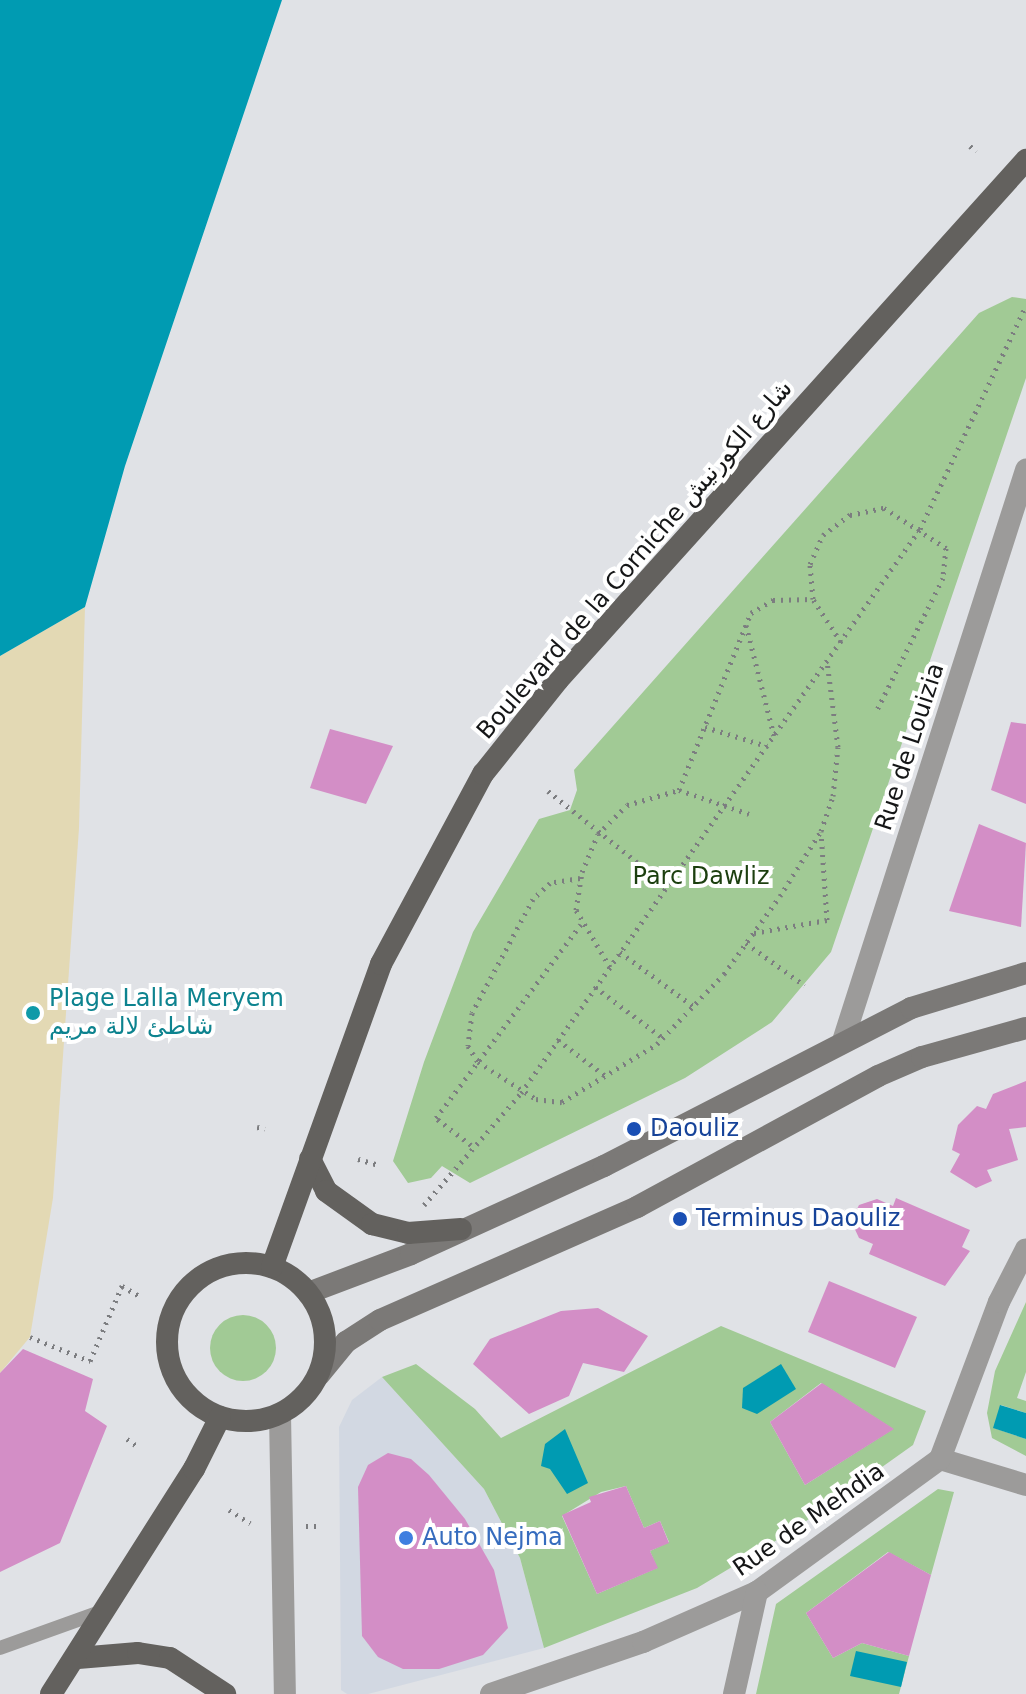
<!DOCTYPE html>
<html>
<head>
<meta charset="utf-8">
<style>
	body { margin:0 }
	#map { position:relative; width:1026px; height:1694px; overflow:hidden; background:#e0e2e6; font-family:"DejaVu Sans","Noto Sans Arabic",sans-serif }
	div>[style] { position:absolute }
	.built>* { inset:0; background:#d2d8e2 }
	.green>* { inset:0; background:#a1ca95 }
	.round { border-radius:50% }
	.sand>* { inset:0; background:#e3d9b4 }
	.water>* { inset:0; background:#009bb2 }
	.building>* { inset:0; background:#d38ec6 }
	.path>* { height:5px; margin-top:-2.5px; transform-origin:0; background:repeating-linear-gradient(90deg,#7c7d80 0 2px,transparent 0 8px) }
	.service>* { height:14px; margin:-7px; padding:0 7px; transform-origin:7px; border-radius:7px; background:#9c9b9a }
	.minor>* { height:22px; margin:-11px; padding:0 11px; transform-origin:11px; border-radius:11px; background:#9c9b9a }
	.tertiary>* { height:22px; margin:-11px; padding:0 11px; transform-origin:11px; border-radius:11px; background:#9c9b9a }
	.secondary>* { height:22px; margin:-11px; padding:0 11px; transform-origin:11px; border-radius:11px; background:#7b7977 }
	.primary>* { height:22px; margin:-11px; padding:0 11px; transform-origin:11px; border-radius:11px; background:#63615e }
	.primary>.ring { margin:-11px; padding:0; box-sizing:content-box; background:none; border:22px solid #63615e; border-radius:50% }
	.dots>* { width:22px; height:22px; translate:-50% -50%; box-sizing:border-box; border:4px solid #fff; border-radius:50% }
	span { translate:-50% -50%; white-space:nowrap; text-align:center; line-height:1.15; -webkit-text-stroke:8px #fff; paint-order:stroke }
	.street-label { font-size:24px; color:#151617 }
	.park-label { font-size:24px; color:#1c3f0f }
	.culture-label { font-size:24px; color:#0d838f }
	.left { translate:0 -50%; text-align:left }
	.transit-label { font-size:24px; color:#164399 }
	.shop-label { font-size:24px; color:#366cbe }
</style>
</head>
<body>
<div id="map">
	<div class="built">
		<i style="clip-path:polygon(382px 1377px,484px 1489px,520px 1558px,544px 1648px,368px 1694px,347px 1694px,341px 1690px,339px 1427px,352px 1400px)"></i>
	</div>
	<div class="green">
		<i style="clip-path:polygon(1012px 297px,1026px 299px,1026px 378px,831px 952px,772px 1022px,685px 1078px,470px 1183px,442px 1166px,431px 1178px,408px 1183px,393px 1161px,424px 1062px,473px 932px,539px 819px,570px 810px,577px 790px,574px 770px,979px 313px)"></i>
		<i style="clip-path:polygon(1026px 1302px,1026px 1372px,1017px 1398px,1026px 1401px,1026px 1413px,1001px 1405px,994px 1428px,1026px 1439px,1026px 1456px,992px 1438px,987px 1413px,995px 1371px)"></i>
		<i class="round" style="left:210px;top:1315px;width:66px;height:66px"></i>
		<i style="clip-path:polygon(evenodd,721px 1326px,926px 1411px,913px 1445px,792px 1531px,697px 1588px,544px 1648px,520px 1558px,484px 1489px,382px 1377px,416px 1364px,475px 1409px,501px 1438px,721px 1326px,821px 1383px,893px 1429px,805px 1485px,770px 1422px,821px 1383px,721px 1326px,626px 1486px,644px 1528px,660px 1521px,669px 1542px,650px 1551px,657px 1568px,597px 1594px,562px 1516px,601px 1492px,626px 1486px)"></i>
		<i style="clip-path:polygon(938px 1489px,954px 1492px,931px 1575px,888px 1552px,806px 1613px,833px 1658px,862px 1643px,909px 1656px,899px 1694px,756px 1694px,776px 1604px)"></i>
	</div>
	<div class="sand">
		<i style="clip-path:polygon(85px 607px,79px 828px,53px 1198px,30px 1337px,0 1373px,0 656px)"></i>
	</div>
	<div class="water">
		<i style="clip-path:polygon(0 0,282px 0,125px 466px,85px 607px,0 656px)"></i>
		<i style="clip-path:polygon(781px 1364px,796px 1389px,757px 1414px,742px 1408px,743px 1388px)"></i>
		<i style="clip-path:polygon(1000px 1405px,1026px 1413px,1026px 1439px,993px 1428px)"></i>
		<i style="clip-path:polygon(565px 1429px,588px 1483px,567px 1494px,550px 1469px,541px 1466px,545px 1444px)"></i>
		<i style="clip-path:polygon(856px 1651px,907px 1662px,901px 1687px,850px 1676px)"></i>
	</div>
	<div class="building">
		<i style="clip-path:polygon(1011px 722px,1026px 724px,1026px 804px,991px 790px)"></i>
		<i style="clip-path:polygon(330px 729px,393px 746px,366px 804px,310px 788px)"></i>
		<i style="clip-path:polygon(979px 824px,1026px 843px,1021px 927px,949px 911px)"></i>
		<i style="clip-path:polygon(1026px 1081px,1026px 1127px,1009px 1129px,1018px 1160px,987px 1170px,992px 1181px,976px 1188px,950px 1172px,960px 1154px,952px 1150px,958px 1125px,977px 1106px,986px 1109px,993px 1094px)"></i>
		<i style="clip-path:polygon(896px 1198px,970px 1230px,962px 1247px,970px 1251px,945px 1286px,869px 1254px,873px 1244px,859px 1238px,851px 1221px,859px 1205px,877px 1199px,893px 1206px)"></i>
		<i style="clip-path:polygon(829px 1281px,917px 1317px,895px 1368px,808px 1332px)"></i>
		<i style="clip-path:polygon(598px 1308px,648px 1336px,624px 1372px,583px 1363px,569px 1396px,529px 1414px,473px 1364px,490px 1339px,561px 1311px)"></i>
		<i style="clip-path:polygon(23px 1349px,93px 1379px,85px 1411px,107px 1426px,60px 1543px,0 1572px,0 1373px)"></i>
		<i style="clip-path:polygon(822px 1383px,894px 1429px,805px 1485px,770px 1422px)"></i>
		<i style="clip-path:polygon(388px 1453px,411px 1459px,429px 1475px,465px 1519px,494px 1570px,508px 1628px,483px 1655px,439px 1669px,403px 1669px,378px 1657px,362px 1636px,358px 1487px,368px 1465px)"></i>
		<i style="clip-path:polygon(626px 1486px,644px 1528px,660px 1521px,669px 1543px,650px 1551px,658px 1568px,597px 1594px,562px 1515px,591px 1502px,589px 1497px)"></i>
		<i style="clip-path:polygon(889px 1552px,931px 1575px,909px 1656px,862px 1643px,833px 1658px,806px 1613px)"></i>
	</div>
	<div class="path">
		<i style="left:970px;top:146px;width:8px;rotate:40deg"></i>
		<i style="left:746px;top:625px;width:114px;rotate:75.8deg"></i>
		<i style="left:841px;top:642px;width:51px;rotate:-123.1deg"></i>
		<i style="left:813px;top:599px;width:35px;rotate:-95deg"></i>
		<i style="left:810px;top:564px;width:32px;rotate:-66deg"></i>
		<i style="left:823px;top:535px;width:34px;rotate:-37deg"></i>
		<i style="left:850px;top:515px;width:35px;rotate:-12deg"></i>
		<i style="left:884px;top:508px;width:74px;rotate:32.8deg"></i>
		<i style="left:946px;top:548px;width:30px;rotate:96deg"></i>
		<i style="left:943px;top:578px;width:148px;rotate:116.6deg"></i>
		<i style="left:705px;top:727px;width:65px;rotate:17deg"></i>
		<i style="left:679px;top:790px;width:191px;rotate:-67.9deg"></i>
		<i style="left:751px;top:613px;width:26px;rotate:-31deg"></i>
		<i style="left:773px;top:600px;width:40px;rotate:-1.4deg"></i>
		<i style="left:548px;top:791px;width:152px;rotate:38.6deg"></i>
		<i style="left:580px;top:878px;width:30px;rotate:171deg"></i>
		<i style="left:550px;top:883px;width:23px;rotate:137deg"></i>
		<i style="left:533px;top:899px;width:129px;rotate:118.2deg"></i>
		<i style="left:472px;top:1013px;width:33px;rotate:97deg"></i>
		<i style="left:468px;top:1046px;width:19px;rotate:58deg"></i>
		<i style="left:478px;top:1062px;width:69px;rotate:32.5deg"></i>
		<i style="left:536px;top:1099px;width:26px;rotate:7deg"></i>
		<i style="left:562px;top:1102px;width:111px;rotate:-31.4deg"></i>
		<i style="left:657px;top:1044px;width:97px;rotate:-46.3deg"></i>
		<i style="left:724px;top:974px;width:96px;rotate:-54.3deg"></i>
		<i style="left:780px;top:896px;width:77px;rotate:-57.8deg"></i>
		<i style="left:821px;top:831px;width:37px;rotate:-71deg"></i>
		<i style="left:833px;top:796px;width:49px;rotate:-84.2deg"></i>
		<i style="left:838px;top:747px;width:87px;rotate:-97.3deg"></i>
		<i style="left:754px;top:933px;width:74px;rotate:-10.1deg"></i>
		<i style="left:827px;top:920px;width:88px;rotate:-93.9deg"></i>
		<i style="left:746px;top:943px;width:72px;rotate:35.9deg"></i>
		<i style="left:620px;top:952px;width:91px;rotate:36.5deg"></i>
		<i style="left:610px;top:967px;width:66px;rotate:-120.8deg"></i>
		<i style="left:576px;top:910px;width:38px;rotate:-81deg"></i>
		<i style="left:582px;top:872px;width:41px;rotate:-67.2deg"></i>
		<i style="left:598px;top:834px;width:41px;rotate:-45deg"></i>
		<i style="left:627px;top:805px;width:54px;rotate:-16.1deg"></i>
		<i style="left:679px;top:790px;width:74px;rotate:18.9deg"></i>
		<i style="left:595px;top:987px;width:85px;rotate:36.9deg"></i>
		<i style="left:558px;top:1040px;width:63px;rotate:37.2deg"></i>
		<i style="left:257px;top:1127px;width:8px;rotate:14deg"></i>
		<i style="left:471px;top:1145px;width:44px;rotate:-142.4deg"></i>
		<i style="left:436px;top:1118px;width:242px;rotate:-53.2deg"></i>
		<i style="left:358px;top:1159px;width:19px;rotate:16deg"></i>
		<i style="left:424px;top:1205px;width:148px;rotate:-49.1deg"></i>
		<i style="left:521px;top:1093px;width:691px;rotate:-54.72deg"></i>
		<i style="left:920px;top:529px;width:247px;rotate:-64.6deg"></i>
		<i style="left:30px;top:1337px;width:65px;rotate:21.8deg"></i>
		<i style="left:90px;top:1361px;width:82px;rotate:-66.9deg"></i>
		<i style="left:122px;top:1286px;width:22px;rotate:30deg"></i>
		<i style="left:127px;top:1439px;width:12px;rotate:35deg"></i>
		<i style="left:229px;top:1510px;width:25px;rotate:32deg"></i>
		<i style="left:306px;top:1526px;width:11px"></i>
	</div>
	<div class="service">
		<i style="left:0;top:1648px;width:109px;rotate:-19.8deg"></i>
	</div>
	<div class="minor">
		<i style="left:843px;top:1041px;width:600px;rotate:-72.23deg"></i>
		<i style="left:940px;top:1459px;width:90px;rotate:16.8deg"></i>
		<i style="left:491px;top:1694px;width:161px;rotate:-18.9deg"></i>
		<i style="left:643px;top:1642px;width:124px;rotate:-23.7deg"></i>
		<i style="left:757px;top:1592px;width:226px;rotate:-36deg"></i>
		<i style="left:940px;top:1459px;width:168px;rotate:-69.4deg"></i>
		<i style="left:999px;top:1302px;width:59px;rotate:-63deg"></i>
		<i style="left:734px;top:1694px;width:105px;rotate:-77.3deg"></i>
	</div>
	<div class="tertiary">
		<i style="left:280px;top:1414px;width:280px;rotate:89deg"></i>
	</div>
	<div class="secondary">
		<i style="left:308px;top:1293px;width:110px;rotate:-20.7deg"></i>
		<i style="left:411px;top:1254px;width:212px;rotate:-24.5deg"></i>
		<i style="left:604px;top:1166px;width:345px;rotate:-27.2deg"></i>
		<i style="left:911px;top:1008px;width:120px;rotate:-16.9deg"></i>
		<i style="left:319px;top:1375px;width:43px;rotate:-50.7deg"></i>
		<i style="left:346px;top:1342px;width:40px;rotate:-32.9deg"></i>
		<i style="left:380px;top:1320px;width:281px;rotate:-23.7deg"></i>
		<i style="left:637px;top:1207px;width:274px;rotate:-28.5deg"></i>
		<i style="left:878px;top:1076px;width:48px;rotate:-23.4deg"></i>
		<i style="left:922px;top:1057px;width:108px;rotate:-15.6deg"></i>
	</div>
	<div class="primary">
		<i style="left:310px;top:1159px;width:36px;rotate:63deg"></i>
		<i style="left:326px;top:1191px;width:57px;rotate:35.7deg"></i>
		<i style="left:372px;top:1224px;width:37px;rotate:14deg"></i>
		<i style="left:408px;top:1233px;width:53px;rotate:-4.3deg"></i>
		<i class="ring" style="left:167px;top:1263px;width:136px;height:136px"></i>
		<i style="left:272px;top:1267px;width:322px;rotate:-70.2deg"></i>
		<i style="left:381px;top:964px;width:216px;rotate:-61.8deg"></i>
		<i style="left:483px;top:774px;width:120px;rotate:-51.4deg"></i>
		<i style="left:558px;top:680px;width:700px;rotate:-48.01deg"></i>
		<i style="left:78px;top:1658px;width:60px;rotate:-4.8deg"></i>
		<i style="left:138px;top:1653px;width:32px;rotate:9deg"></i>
		<i style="left:170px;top:1658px;width:66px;rotate:33.2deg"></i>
		<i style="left:51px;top:1694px;width:267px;rotate:-57.6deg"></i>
		<i style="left:194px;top:1469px;width:58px;rotate:-63.4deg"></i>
	</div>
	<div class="dots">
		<i style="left:33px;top:1013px;background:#0f9aa8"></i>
		<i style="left:634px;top:1129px;background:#1a4fb4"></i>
		<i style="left:680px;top:1219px;background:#1a4fb4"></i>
		<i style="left:406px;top:1538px;background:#3f7fe0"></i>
	</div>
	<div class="street-label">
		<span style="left:635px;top:560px;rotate:-49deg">Boulevard de la Corniche شارع الكورنيش</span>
		<span style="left:910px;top:747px;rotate:-72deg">Rue de Louizia</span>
		<span style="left:809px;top:1520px;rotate:-35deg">Rue de Mehdia</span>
	</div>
	<div class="park-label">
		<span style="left:701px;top:877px">Parc Dawliz</span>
	</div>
	<div class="culture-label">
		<span class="left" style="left:49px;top:1013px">Plage Lalla Meryem<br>شاطئ لالة مريم</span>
	</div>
	<div class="transit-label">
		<span class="left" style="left:650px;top:1129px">Daouliz</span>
		<span class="left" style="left:696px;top:1219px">Terminus Daouliz</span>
	</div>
	<div class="shop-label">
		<span class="left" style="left:422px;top:1538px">Auto Nejma</span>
	</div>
</div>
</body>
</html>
